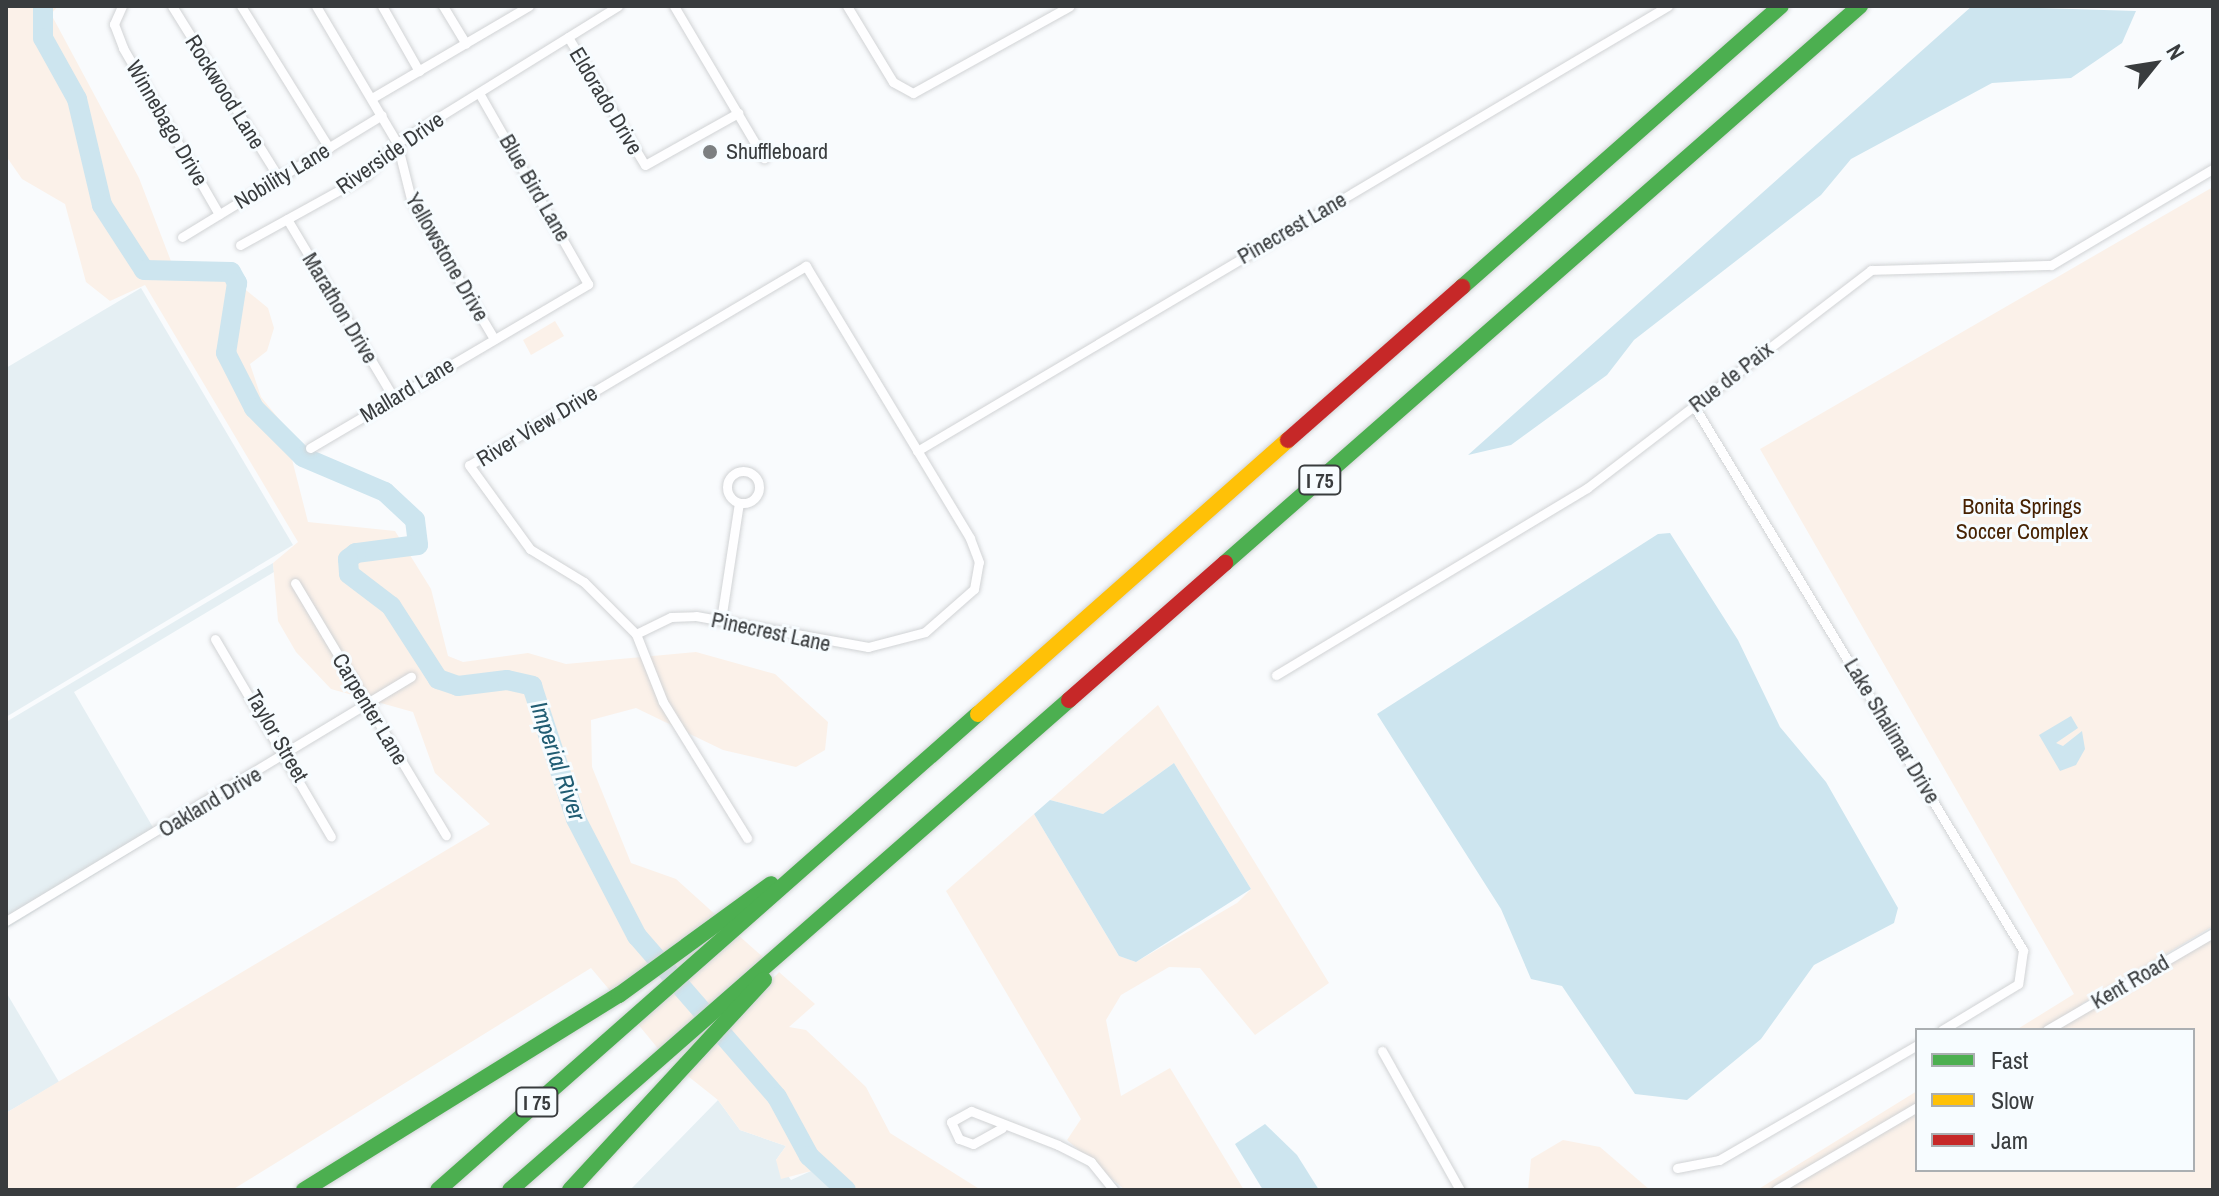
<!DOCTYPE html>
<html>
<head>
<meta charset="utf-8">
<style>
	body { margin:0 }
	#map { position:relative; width:2219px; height:1196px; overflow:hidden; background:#f9fbfd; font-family:"Archivo Narrow",sans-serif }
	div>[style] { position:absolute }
	.built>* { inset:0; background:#e5eff3 }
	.green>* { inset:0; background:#fbf1e9 }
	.water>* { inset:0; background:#cde5ef }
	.river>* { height:20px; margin:-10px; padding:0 10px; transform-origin:10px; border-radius:10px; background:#cde5ef }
	.roads { filter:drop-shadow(0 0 2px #d1d3d5) drop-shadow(0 0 2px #d1d3d5) }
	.street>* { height:9px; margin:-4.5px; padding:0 4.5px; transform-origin:4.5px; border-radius:4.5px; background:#fefeff }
	.street>.ring { margin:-4.5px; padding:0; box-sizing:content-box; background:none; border:9px solid #fefeff; border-radius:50% }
	.fast>* { height:16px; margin:-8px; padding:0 8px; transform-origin:8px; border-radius:8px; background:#4caf50 }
	.slow>* { height:16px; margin:-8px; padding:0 8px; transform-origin:8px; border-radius:8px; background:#ffc107 }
	.jam>* { height:16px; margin:-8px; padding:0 8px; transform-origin:8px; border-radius:8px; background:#c62828 }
	.dots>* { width:22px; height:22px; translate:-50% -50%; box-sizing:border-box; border:4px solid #f7fcff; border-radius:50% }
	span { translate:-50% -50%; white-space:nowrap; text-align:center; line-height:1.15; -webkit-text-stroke:6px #f7fcff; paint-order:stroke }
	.shield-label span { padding:2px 6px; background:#f7fcff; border:2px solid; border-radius:6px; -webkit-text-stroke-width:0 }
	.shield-label { font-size:20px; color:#393c3e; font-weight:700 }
	.street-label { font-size:22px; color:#393c3e }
	.poi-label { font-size:22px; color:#393c3e }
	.left { translate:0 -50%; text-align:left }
	.park-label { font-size:22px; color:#472202 }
	.water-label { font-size:24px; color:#205c72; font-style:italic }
	.frame { position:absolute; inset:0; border:8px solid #393c3e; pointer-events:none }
	.legend { position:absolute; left:1915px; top:1028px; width:280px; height:144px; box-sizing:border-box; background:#f7fcff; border:2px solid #abafb2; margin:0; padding:10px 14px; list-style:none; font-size:24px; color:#393c3e }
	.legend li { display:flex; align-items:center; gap:16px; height:40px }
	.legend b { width:40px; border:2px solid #abafb2 }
	.north { position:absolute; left:2115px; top:24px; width:80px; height:80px; -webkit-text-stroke:6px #f7fcff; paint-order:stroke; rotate:60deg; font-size:22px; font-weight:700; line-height:32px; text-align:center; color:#393c3e }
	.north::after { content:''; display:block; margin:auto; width:28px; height:36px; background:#393c3e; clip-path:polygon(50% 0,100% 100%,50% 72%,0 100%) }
</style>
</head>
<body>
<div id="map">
	<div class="built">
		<i style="clip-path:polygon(141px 288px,293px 545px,6px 717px,6px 368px)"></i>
		<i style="clip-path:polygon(273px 563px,274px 572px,74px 692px,158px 836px,6px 929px,6px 722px)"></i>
		<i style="clip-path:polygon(6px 992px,59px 1082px,6px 1113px)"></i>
		<i style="clip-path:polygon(718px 1100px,740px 1130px,786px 1146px,776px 1160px,791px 1180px,811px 1171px,833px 1190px,630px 1190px)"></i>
	</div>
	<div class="green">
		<i style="clip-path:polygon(6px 6px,58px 6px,51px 14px,139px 178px,174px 269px,241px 286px,268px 308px,274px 328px,267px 351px,250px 364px,261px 397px,283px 424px,308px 522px,395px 531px,431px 589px,448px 656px,463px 662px,528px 653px,566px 664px,696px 652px,775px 674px,828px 722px,825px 750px,796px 767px,723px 750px,636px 708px,591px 720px,592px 767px,631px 863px,676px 879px,717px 916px,612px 993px,591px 968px,232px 1190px,6px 1190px,6px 1113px,490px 824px,435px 773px,413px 712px,331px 689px,296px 652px,278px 621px,273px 563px,298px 542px,145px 285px,110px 301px,86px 282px,65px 204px,22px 179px,6px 156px)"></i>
		<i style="clip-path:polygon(2213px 187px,2213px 926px,2080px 1005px,2095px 1002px,2101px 1011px,2138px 989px,2145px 972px,2213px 931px,2213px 1190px,1757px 1190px,1917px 1091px,1917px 1170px,2193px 1170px,2193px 1030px,2016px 1030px,2074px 994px,1760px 449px)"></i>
		<i style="clip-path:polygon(555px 321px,564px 336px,531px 355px,523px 340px)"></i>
		<i style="clip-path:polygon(1158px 705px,1329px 983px,1255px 1035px,1200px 968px,1169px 967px,1121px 995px,1106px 1020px,1121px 1096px,1170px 1068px,1244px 1190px,1125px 1190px,1067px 1140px,1081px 1119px,946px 891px,1034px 814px,1119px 956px,1136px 962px,1237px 903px,1251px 889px,1174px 763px,1103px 814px,1050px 800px)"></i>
		<i style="clip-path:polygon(737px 934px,765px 959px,660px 1051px,637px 1023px)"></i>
		<i style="clip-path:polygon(779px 972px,815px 1004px,789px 1027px,806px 1030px,866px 1087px,890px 1133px,981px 1190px,833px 1190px,811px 1171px,781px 1179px,776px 1160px,786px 1146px,740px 1130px,718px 1100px,684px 1073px)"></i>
		<i style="clip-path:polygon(1563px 1140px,1600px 1147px,1650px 1190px,1528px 1190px,1531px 1159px)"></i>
	</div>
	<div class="water">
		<i style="clip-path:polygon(1972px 6px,2136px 11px,2122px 43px,2071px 78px,1992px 83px,1851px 159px,1821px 195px,1634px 340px,1607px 375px,1511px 445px,1468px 455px)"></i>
		<i style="clip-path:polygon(1670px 533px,1738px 640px,1780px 727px,1826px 782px,1898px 908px,1894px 923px,1814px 965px,1761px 1039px,1687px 1100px,1635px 1094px,1562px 986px,1531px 979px,1501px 909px,1377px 714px,1658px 534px)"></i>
		<i style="clip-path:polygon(2071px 716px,2078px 728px,2056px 743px,2063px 746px,2082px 731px,2085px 749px,2076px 765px,2060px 771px,2039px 735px)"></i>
		<i style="clip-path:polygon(1174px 763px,1251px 889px,1136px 962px,1119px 956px,1034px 814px,1050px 800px,1103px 814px)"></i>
		<i style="clip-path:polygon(1265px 1124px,1297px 1155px,1319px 1190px,1263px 1190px,1235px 1144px)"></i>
	</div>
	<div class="river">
		<i style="left:43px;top:6px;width:32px;rotate:90deg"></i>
		<i style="left:43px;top:38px;width:70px;rotate:60.9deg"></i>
		<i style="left:77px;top:99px;width:109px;rotate:76.7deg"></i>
		<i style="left:102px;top:205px;width:77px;rotate:57.1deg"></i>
		<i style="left:144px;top:270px;width:87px;rotate:1.3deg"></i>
		<i style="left:231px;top:272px;width:13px;rotate:61deg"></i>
		<i style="left:237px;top:283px;width:71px;rotate:98.9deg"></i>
		<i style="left:226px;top:353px;width:62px;rotate:63deg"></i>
		<i style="left:254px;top:408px;width:69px;rotate:45deg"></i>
		<i style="left:303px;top:457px;width:89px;rotate:23.1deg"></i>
		<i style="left:385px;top:492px;width:41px;rotate:43deg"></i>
		<i style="left:415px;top:520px;width:25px;rotate:83deg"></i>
		<i style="left:418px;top:545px;width:63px;rotate:172.6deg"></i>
		<i style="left:356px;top:553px;width:10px;rotate:143deg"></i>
		<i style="left:348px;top:559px;width:15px;rotate:86deg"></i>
		<i style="left:349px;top:574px;width:53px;rotate:37.3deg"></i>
		<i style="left:391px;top:606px;width:87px;rotate:57.2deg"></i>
		<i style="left:438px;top:679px;width:21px;rotate:19deg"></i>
		<i style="left:458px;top:686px;width:49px;rotate:-7deg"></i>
		<i style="left:507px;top:680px;width:26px;rotate:13deg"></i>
		<i style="left:532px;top:686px;width:140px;rotate:71.7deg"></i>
		<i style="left:576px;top:819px;width:132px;rotate:62.5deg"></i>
		<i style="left:637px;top:936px;width:213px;rotate:49deg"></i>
		<i style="left:777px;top:1097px;width:67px;rotate:61.5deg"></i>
		<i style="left:809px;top:1156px;width:50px;rotate:42.6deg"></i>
	</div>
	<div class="roads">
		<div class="street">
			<i style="left:122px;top:6px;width:20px;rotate:114deg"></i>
			<i style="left:114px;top:24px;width:26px;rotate:69deg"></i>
			<i style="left:123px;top:48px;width:192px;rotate:60deg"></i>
			<i style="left:172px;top:6px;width:203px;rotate:58.1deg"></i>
			<i style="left:241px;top:6px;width:167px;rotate:58.2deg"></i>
			<i style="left:316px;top:6px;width:159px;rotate:59.4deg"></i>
			<i style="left:397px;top:143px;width:58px;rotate:76deg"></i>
			<i style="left:411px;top:199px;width:163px;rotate:59.3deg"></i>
			<i style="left:382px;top:6px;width:75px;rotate:60.4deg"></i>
			<i style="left:443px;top:6px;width:44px;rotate:58.8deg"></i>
			<i style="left:674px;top:6px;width:177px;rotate:59.4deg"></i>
			<i style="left:847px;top:6px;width:89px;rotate:58.8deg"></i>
			<i style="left:893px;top:82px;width:23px;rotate:29deg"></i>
			<i style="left:913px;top:93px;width:179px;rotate:-29deg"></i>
			<i style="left:568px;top:37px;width:149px;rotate:59deg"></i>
			<i style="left:645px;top:165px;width:107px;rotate:-29.2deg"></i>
			<i style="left:372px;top:98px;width:182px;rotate:-30.4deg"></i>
			<i style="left:287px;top:219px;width:207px;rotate:59.2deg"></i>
			<i style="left:182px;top:237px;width:234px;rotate:-31.4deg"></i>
			<i style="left:240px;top:245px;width:143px;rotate:-28.9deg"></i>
			<i style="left:365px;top:176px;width:46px;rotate:-45.9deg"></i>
			<i style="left:397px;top:143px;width:260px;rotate:-31.8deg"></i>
			<i style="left:1694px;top:406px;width:636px;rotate:58.84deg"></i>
			<i style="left:2023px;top:950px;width:34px;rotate:98deg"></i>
			<i style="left:2018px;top:984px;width:89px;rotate:148.8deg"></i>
			<i style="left:310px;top:448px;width:323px;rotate:-30.5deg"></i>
			<i style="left:588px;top:284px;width:220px;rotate:-119.7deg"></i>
			<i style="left:917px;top:451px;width:873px;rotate:-30.65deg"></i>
			<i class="ring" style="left:727px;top:471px;width:23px;height:23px"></i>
			<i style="left:295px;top:583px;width:294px;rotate:59.1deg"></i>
			<i style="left:721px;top:620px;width:118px;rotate:-81.3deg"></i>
			<i style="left:636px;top:634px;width:39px;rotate:-26deg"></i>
			<i style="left:671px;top:617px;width:25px;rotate:-2deg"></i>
			<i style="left:696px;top:616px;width:175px;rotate:10.2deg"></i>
			<i style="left:868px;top:647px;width:59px;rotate:-14.7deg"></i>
			<i style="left:925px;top:632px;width:65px;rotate:-41.3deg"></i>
			<i style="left:974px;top:589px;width:27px;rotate:-80deg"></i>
			<i style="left:979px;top:562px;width:26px;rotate:-111deg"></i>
			<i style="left:970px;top:538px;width:318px;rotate:-121.1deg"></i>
			<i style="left:806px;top:266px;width:391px;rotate:149.4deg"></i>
			<i style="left:469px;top:465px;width:104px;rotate:54deg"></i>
			<i style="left:530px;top:549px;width:63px;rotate:31.4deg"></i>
			<i style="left:584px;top:582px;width:74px;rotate:45deg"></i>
			<i style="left:636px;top:634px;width:73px;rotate:68.3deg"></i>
			<i style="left:663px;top:702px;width:160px;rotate:58.3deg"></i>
			<i style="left:215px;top:639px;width:229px;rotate:59.6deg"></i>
			<i style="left:1276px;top:675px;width:363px;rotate:-31deg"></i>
			<i style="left:1587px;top:488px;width:358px;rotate:-37.5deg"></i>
			<i style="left:1871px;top:270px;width:180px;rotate:-1.6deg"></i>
			<i style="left:2051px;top:265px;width:188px;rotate:-30.7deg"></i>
			<i style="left:6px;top:921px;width:473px;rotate:-31.1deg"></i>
			<i style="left:2047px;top:1030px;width:192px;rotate:-30.3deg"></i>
			<i style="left:1382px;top:1051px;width:159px;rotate:60.7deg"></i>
			<i style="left:1002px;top:1128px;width:33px;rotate:151deg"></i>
			<i style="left:973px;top:1144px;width:15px;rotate:-160deg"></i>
			<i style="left:959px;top:1139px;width:19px;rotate:-115deg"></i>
			<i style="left:951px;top:1122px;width:23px;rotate:-29deg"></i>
			<i style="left:971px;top:1111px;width:93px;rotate:21.3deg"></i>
			<i style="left:1058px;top:1145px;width:37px;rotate:27deg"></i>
			<i style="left:1091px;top:1162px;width:36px;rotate:51deg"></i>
			<i style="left:1677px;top:1168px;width:43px;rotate:-10.8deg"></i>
			<i style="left:1719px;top:1160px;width:229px;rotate:-30.1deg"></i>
			<i style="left:1776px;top:1190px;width:164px;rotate:-30.5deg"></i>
		</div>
		<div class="fast">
			<i style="left:1462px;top:287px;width:425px;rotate:-41.4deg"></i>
			<i style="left:1225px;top:563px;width:845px;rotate:-41.26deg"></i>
			<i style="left:304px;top:1190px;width:370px;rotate:-31.8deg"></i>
			<i style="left:619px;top:995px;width:188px;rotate:-36.1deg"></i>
			<i style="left:438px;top:1190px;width:720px;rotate:-41.4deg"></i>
			<i style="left:510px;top:1190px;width:743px;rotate:-41.24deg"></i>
			<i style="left:570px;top:1190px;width:286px;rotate:-47.3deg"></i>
		</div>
		<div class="slow">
			<i style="left:978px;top:714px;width:414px;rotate:-41.5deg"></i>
		</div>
		<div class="jam">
			<i style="left:1288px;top:440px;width:232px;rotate:-41.3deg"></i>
			<i style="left:1069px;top:700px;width:208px;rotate:-41.3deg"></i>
		</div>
	</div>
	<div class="dots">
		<i style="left:710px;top:152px;background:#7c7f81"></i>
	</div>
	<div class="shield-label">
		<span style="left:1320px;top:480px">I 75</span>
		<span style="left:537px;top:1102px">I 75</span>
	</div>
	<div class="street-label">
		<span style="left:225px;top:92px;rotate:58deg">Rockwood Lane</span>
		<span style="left:606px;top:101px;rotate:59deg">Eldorado Drive</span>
		<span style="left:167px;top:123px;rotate:60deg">Winnebago Drive</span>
		<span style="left:390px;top:153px;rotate:-35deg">Riverside Drive</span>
		<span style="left:282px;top:176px;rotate:-31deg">Nobility Lane</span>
		<span style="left:535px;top:188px;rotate:60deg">Blue Bird Lane</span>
		<span style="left:1292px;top:228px;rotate:-30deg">Pinecrest Lane</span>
		<span style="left:447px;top:257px;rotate:60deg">Yellowstone Drive</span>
		<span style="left:340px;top:308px;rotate:59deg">Marathon Drive</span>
		<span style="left:1731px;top:377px;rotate:-38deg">Rue de Paix</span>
		<span style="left:407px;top:390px;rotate:-31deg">Mallard Lane</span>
		<span style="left:537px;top:426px;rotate:-31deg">River View Drive</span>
		<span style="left:771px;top:632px;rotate:12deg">Pinecrest Lane</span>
		<span style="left:370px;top:709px;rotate:59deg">Carpenter Lane</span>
		<span style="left:1892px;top:731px;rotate:59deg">Lake Shalimar Drive</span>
		<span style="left:277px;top:736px;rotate:60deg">Taylor Street</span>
		<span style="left:210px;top:802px;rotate:-31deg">Oakland Drive</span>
		<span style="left:2130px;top:982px;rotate:-30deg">Kent Road</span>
	</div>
	<div class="poi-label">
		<span class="left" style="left:726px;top:152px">Shuffleboard</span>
	</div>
	<div class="park-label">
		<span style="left:2022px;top:519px">Bonita Springs<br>Soccer Complex</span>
	</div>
	<div class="water-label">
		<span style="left:558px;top:761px;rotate:71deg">Imperial River</span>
	</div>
	<div class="frame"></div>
	<ul class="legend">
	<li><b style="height:10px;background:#4caf50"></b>Fast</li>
	<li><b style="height:10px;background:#ffc107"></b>Slow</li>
	<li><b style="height:10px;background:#c62828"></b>Jam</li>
	</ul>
	<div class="north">N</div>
</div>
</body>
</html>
